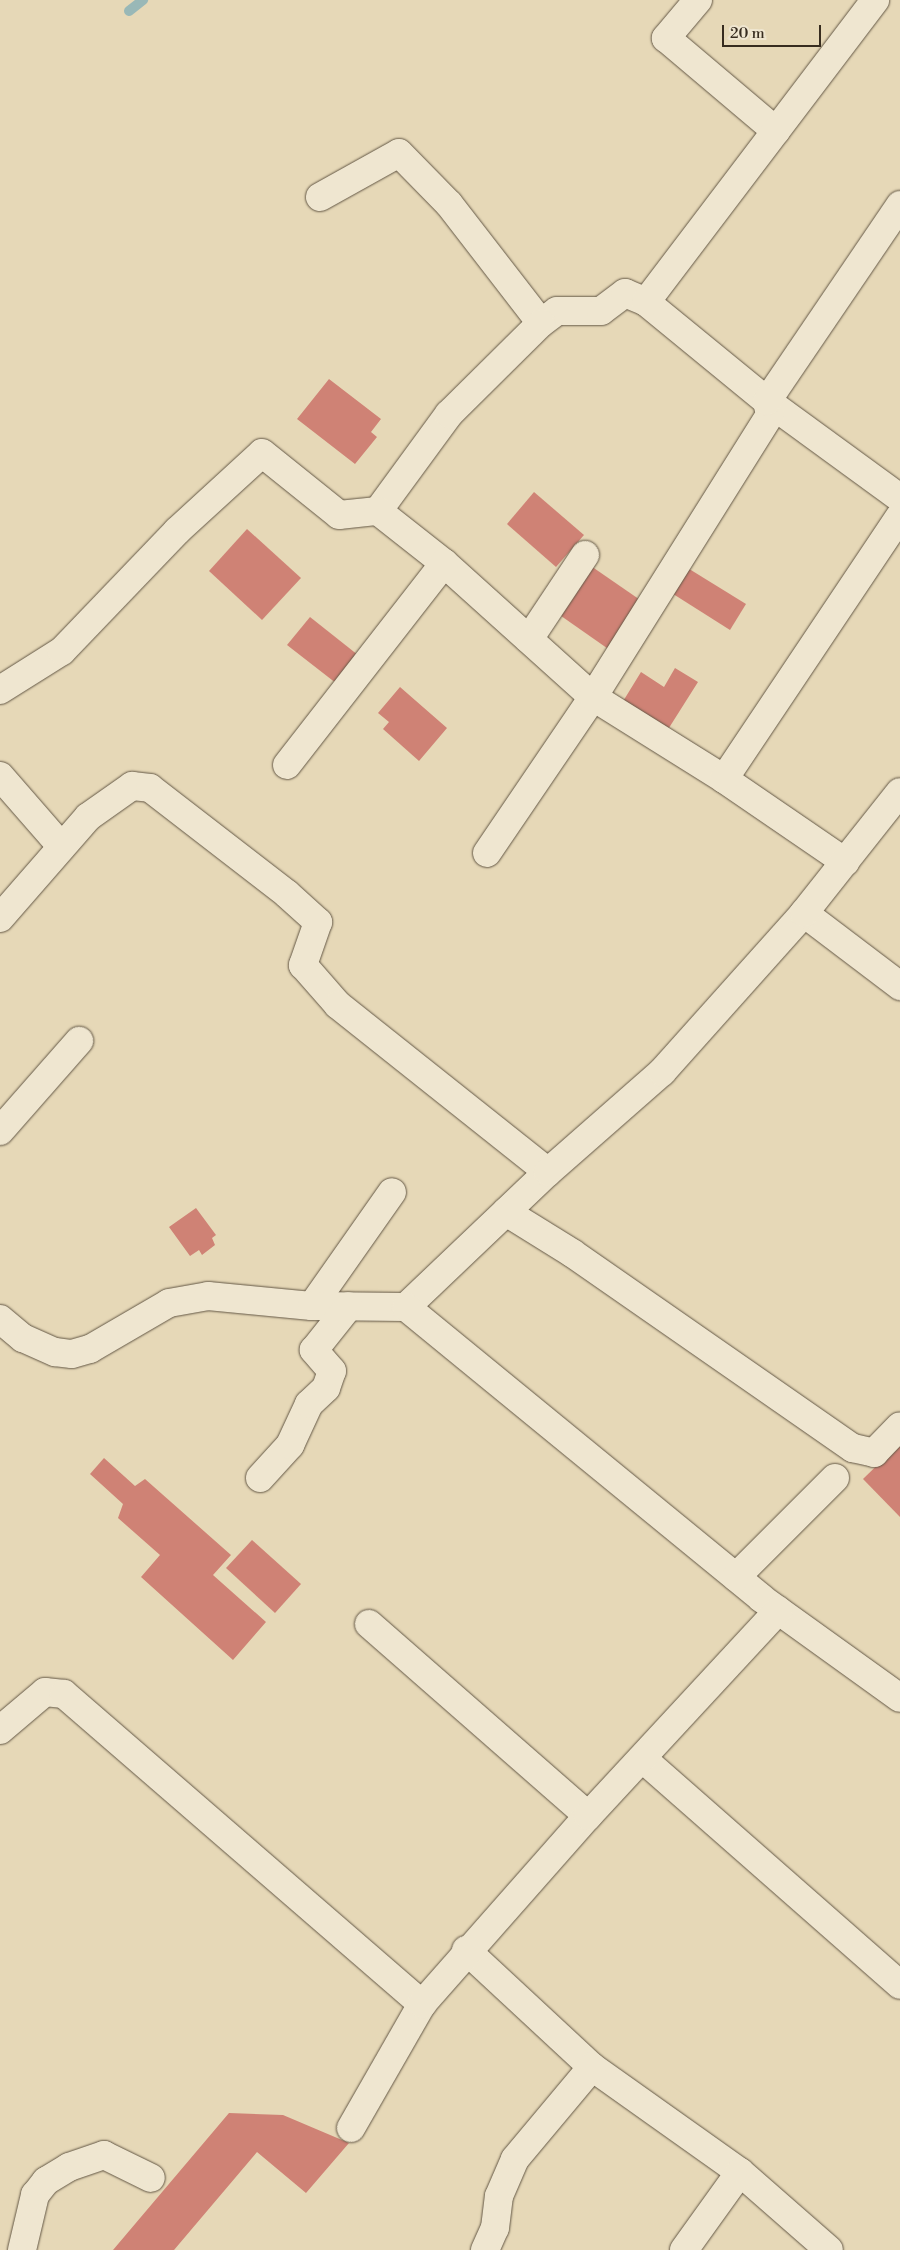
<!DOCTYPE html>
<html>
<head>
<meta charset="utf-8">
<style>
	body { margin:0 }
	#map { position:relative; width:900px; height:2250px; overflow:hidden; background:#e6d8b7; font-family:"Libre Bodoni",serif }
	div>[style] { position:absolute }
	.stream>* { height:10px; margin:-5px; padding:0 5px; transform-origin:5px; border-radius:5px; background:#99b8b7 }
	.building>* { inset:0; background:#cf8275 }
	.roads { filter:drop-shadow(0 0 1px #635745) drop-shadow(0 0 1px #635745) }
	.minor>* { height:28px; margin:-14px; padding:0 14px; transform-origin:14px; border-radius:14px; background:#efe6d0 }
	span { translate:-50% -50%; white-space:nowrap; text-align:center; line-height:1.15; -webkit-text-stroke:4.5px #efe6d0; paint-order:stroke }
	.scale { position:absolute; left:722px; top:25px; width:99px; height:22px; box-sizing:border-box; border:2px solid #372c1f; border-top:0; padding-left:6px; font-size:15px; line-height:18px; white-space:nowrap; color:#372c1f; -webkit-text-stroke:4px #efe6d0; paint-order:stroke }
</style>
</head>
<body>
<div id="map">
	<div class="stream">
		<i style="left:129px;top:11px;width:18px;rotate:-38deg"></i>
	</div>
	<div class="building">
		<i style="clip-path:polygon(329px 379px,381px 419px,371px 432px,377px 437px,355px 464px,297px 419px)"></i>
		<i style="clip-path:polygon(534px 492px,584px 535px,556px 567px,507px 524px)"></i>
		<i style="clip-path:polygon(247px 529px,301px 578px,262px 620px,209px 571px)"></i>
		<i style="clip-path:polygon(588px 564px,646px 604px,614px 653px,554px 611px)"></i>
		<i style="clip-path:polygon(686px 567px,746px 604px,730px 630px,670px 592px)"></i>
		<i style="clip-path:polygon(310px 617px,363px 659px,341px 687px,287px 645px)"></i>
		<i style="clip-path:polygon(675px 668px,698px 682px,667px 731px,622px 703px,641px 672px,664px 687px)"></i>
		<i style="clip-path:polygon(400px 687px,447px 728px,419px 761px,383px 729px,389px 722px,378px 713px)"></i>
		<i style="clip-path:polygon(196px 1208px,216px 1235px,212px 1238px,215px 1245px,202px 1255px,199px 1250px,190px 1256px,169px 1227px)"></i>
		<i style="clip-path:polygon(900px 1443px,900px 1517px,863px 1479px)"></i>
		<i style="clip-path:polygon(104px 1458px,135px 1486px,145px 1479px,231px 1555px,213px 1575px,266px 1622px,233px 1660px,141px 1577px,160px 1555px,118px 1518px,123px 1504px,90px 1474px)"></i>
		<i style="clip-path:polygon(252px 1540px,301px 1584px,275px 1613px,226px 1568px)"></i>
		<i style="clip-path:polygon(229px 2113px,283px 2115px,349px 2143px,306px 2193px,257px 2152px,174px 2250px,113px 2250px)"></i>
	</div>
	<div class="roads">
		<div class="minor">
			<i style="left:698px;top:0;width:50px;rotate:130.1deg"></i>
			<i style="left:666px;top:38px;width:144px;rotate:40.2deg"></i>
			<i style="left:320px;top:197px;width:90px;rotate:-29.1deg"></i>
			<i style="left:399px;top:153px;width:71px;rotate:45.6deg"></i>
			<i style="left:449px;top:204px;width:150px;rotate:52.3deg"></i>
			<i style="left:541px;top:323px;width:20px;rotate:-37deg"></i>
			<i style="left:557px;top:311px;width:44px"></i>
			<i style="left:601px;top:311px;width:30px;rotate:-37deg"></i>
			<i style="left:625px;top:293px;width:23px;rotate:23deg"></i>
			<i style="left:646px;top:302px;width:156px;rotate:39.3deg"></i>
			<i style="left:767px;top:401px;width:165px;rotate:36.1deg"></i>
			<i style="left:646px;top:302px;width:379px;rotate:-52.8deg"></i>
			<i style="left:378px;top:511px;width:120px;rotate:-53.8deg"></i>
			<i style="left:449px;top:414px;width:129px;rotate:-44.7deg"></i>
			<i style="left:529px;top:639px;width:101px;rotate:-56.3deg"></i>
			<i style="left:0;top:690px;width:73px;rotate:-32.2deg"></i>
			<i style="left:62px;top:651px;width:166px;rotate:-46.2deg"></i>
			<i style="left:177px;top:531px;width:115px;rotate:-42.5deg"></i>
			<i style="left:262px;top:453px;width:99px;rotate:38.8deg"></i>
			<i style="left:339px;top:515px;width:39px;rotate:-6deg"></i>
			<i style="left:378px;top:511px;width:84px;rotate:38.2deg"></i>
			<i style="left:444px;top:563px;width:200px;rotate:42deg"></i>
			<i style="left:593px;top:697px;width:155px;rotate:32deg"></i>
			<i style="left:724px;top:779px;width:147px;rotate:34.4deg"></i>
			<i style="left:287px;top:765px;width:256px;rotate:-52.1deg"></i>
			<i style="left:0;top:776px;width:93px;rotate:48.9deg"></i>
			<i style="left:724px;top:779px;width:316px;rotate:-56.2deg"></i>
			<i style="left:487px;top:853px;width:189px;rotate:-55.8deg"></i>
			<i style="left:593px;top:697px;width:333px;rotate:-57.9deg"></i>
			<i style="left:770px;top:415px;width:14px;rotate:-102deg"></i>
			<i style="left:767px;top:401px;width:237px;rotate:-55.8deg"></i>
			<i style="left:804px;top:913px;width:121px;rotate:37.2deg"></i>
			<i style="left:0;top:918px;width:134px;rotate:-48.9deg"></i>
			<i style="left:88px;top:817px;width:54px;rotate:-35.2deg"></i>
			<i style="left:132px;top:786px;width:18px;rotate:6deg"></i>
			<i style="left:150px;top:788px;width:173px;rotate:37.7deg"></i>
			<i style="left:287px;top:894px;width:42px;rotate:42.1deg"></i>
			<i style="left:318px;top:922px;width:46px;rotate:109.2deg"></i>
			<i style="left:303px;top:965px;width:53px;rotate:48.8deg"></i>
			<i style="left:338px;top:1005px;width:268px;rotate:38.5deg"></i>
			<i style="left:0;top:1131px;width:120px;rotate:-48.7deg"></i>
			<i style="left:506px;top:1212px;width:78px;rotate:31.8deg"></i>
			<i style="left:572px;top:1253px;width:342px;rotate:34.8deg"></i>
			<i style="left:853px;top:1448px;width:22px;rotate:13deg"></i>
			<i style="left:874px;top:1453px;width:37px;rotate:-46deg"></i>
			<i style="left:312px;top:1306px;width:139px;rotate:-54.9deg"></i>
			<i style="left:406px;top:1307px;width:196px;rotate:-43.6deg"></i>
			<i style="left:548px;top:1172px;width:152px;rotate:-41.3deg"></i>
			<i style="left:662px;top:1072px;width:213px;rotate:-48.2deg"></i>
			<i style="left:804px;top:913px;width:154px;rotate:-51.6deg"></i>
			<i style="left:0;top:1319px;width:30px;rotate:40deg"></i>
			<i style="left:23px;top:1338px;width:35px;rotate:24deg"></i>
			<i style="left:55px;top:1352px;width:17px;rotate:7deg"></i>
			<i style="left:72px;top:1354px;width:19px;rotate:-16deg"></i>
			<i style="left:90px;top:1349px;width:91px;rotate:-30.2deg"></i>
			<i style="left:169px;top:1303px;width:40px;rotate:-10deg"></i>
			<i style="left:208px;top:1296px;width:104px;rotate:5.5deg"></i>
			<i style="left:312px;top:1306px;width:94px;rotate:0.6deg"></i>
			<i style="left:406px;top:1307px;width:459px;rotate:39.3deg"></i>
			<i style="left:761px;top:1598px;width:171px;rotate:35.7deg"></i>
			<i style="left:260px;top:1478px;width:45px;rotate:-47.7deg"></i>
			<i style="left:290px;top:1445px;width:45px;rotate:-65.1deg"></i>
			<i style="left:309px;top:1404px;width:23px;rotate:-43deg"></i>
			<i style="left:326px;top:1388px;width:18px;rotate:-71deg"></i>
			<i style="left:332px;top:1371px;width:28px;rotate:-131deg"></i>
			<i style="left:314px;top:1350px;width:56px;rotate:-51.5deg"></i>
			<i style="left:736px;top:1577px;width:140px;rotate:-45deg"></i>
			<i style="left:369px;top:1624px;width:291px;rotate:41.2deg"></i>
			<i style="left:0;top:1730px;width:59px;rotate:-40.2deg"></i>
			<i style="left:45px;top:1692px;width:19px;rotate:6deg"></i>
			<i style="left:64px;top:1694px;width:474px;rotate:40.9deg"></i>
			<i style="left:643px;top:1759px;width:342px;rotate:41.3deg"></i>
			<i style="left:466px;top:1950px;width:172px;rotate:42.9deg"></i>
			<i style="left:592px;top:2067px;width:181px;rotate:35.4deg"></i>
			<i style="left:740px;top:2172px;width:118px;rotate:41.2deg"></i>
			<i style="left:351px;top:2128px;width:143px;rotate:-60.2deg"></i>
			<i style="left:422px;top:2004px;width:251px;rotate:-48.6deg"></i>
			<i style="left:588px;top:1816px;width:280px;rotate:-47.2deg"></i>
			<i style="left:22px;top:2250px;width:57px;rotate:-76.7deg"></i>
			<i style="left:35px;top:2195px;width:18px;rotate:-52deg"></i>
			<i style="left:46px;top:2181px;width:27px;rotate:-31deg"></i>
			<i style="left:69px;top:2167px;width:37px;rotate:-19deg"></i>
			<i style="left:104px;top:2155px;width:52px;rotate:26.1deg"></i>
			<i style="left:485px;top:2250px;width:24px;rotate:-66deg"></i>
			<i style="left:495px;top:2228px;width:32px;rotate:-83deg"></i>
			<i style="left:499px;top:2196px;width:40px;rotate:-66.6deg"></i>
			<i style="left:515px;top:2159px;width:120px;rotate:-50.1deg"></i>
			<i style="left:684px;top:2250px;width:96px;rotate:-54.3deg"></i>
		</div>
	</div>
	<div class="scale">20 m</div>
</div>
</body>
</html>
